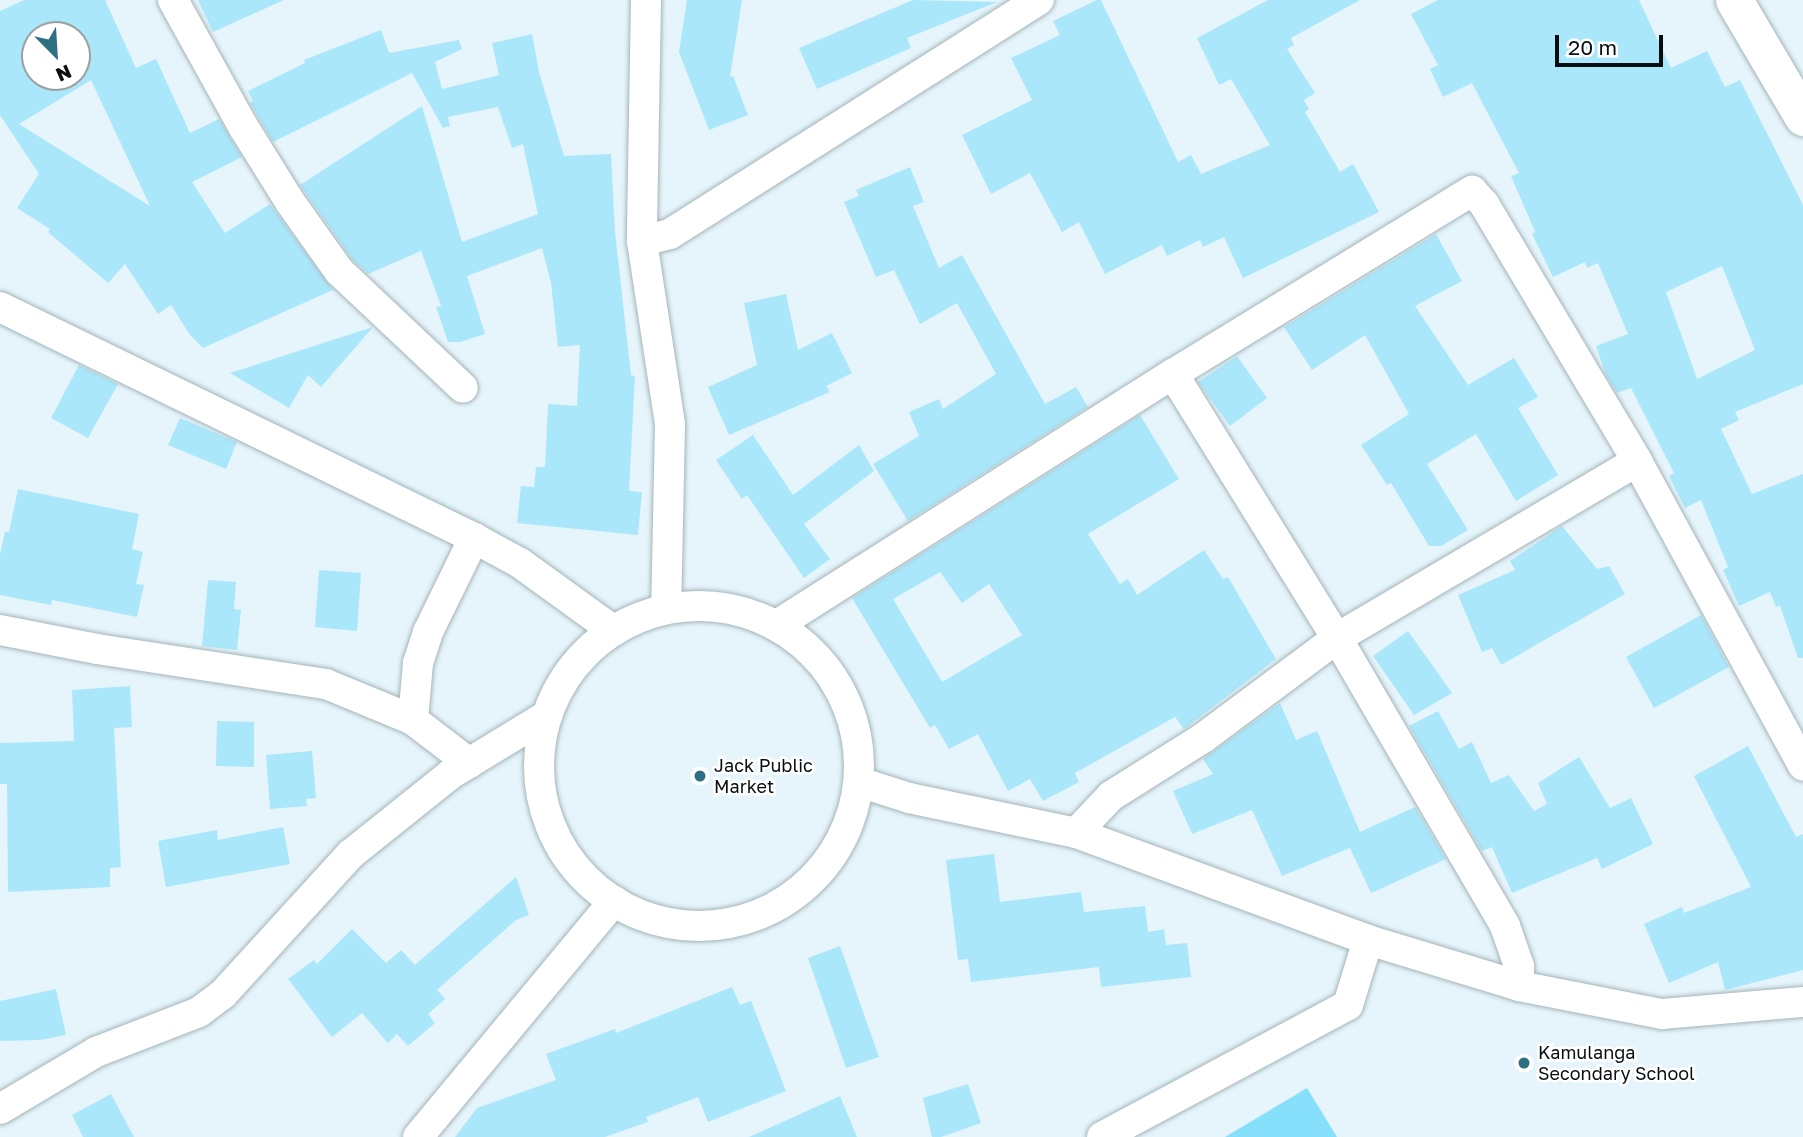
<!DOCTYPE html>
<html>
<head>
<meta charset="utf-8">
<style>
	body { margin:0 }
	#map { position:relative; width:1803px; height:1137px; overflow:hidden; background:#e5f5fb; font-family:"Golos Text",sans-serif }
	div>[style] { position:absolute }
	.green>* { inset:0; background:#86e0fb }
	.building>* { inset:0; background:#abe7fa }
	.roads { filter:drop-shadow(0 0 2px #a5b4b9) drop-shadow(0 0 2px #a5b4b9) }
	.minor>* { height:30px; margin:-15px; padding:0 15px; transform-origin:15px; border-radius:15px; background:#fff }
	.minor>.ring { margin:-15px; padding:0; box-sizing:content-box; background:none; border:30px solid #fff; border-radius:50% }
	.tertiary>* { height:37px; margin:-18.5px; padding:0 18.5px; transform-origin:18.5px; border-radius:18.5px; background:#fff }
	.dots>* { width:19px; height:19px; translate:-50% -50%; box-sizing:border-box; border:4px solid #fff; border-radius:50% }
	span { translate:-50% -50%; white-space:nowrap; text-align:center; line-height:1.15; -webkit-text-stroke:5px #fff; paint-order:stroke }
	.poi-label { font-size:18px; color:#080e10 }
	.left { translate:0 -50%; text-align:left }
	.north { position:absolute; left:21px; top:21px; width:70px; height:70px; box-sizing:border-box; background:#fff; border:2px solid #9c9f9f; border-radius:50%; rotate:156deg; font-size:19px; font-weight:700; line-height:28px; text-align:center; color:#080e10 }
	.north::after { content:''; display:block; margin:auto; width:24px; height:32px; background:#2e7082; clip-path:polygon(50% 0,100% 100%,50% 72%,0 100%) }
	.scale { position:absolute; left:1555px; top:35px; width:108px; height:32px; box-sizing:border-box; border:4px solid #080e10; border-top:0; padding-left:9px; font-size:21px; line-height:24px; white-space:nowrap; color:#080e10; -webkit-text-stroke:5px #fff; paint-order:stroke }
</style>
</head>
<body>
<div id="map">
	<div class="green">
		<i style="clip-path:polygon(1307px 1088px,1337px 1137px,1225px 1137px)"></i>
	</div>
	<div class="building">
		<i style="clip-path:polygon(evenodd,24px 0,105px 0,136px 68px,156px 59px,190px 133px,219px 119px,242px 157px,192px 182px,225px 233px,270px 204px,333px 290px,203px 348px,190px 335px,171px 305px,158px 314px,125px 264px,108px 283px,48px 232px,50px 229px,17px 208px,39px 174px,0 115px,0 11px,24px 0,35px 35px,77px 35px,77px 77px,35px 77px,35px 35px,24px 0,91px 80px,150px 206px,19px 124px,91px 80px)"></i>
		<i style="clip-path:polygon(198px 0,284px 0,213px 32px)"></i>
		<i style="clip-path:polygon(687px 0,742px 0,730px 77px,733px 76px,748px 115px,709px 130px,679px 52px)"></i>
		<i style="clip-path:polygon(913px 0,997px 2px,907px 38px,911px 48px,817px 89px,799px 48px)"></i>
		<i style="clip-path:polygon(1097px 0,1101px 0,1178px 162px,1191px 155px,1201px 174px,1270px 145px,1231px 79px,1219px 85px,1197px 38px,1268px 0,1360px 0,1291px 38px,1294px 45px,1287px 49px,1315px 93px,1304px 100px,1309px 109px,1305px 112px,1340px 172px,1353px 164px,1379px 212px,1243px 278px,1224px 237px,1203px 247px,1200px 240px,1167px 256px,1162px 245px,1105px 274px,1079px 222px,1062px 232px,1030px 173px,991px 194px,962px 135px,1032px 100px,1011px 58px,1060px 35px,1053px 21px)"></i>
		<i style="clip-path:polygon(evenodd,1438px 0,1639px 0,1671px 68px,1707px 51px,1725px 87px,1740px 80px,1803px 205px,1803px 384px,1735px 412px,1739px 420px,1721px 429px,1752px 494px,1803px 474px,1803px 658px,1798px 658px,1780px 606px,1776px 607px,1770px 592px,1739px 606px,1723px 570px,1728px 567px,1701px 500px,1685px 508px,1669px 476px,1674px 473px,1631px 388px,1617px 393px,1606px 375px,1596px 346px,1628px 334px,1598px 263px,1587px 268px,1585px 262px,1553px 277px,1532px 234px,1535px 232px,1511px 176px,1519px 173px,1472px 83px,1443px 97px,1430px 69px,1438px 65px,1411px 14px,1438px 0,1722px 266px,1755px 350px,1697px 379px,1666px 292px,1722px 266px)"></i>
		<i style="clip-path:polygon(381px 30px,389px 53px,459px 40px,462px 49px,435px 62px,442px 89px,499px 75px,492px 43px,532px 34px,539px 72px,564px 156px,611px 154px,615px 232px,631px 375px,635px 376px,629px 491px,642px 492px,638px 535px,517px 523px,521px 486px,534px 487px,536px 467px,545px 467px,548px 404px,577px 406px,580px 345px,558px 347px,551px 283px,542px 248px,467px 276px,485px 334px,460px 342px,448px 342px,436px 307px,441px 306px,421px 251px,368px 274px,352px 259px,300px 185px,422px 106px,462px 242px,538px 214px,523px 144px,512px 148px,498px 107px,448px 117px,450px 126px,443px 128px,412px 73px,273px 142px,250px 103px,253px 101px,248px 91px,305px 63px,304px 60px)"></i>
		<i style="clip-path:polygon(910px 167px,924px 202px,913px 206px,939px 268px,962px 255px,1045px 404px,1076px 387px,1088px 407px,908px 521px,873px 464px,919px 436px,909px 412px,939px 399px,943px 409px,996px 374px,957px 303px,920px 324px,894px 270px,876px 277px,844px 202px,859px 196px,856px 190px)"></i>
		<i style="clip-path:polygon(1436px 234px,1462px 281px,1415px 306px,1468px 385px,1514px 358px,1538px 397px,1518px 408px,1558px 475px,1516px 501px,1476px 434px,1427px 464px,1468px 530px,1441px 546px,1429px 546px,1391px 483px,1387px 485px,1361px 445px,1409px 414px,1365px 335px,1312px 370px,1284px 327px)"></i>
		<i style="clip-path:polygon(786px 294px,798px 350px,832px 333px,852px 373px,826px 386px,830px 392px,729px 435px,708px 387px,757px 365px,744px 303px)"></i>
		<i style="clip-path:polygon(373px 327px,321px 387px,308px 375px,289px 408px,230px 373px)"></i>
		<i style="clip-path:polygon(1237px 356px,1267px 398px,1230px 426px,1198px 382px)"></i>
		<i style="clip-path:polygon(79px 365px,118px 384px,88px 438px,51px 418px)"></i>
		<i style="clip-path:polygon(evenodd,1140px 415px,1179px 479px,1088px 534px,1120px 584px,1128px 579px,1137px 595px,1204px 550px,1223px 579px,1228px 577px,1276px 659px,1184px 729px,1175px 717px,1075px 773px,1079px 782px,1043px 801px,1030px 779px,1008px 791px,978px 734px,949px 749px,935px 725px,930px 728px,852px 598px,1140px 415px,940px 572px,962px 603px,989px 584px,1022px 635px,942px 682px,893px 599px,940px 572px)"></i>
		<i style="clip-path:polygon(180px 418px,237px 442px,226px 469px,168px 445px)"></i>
		<i style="clip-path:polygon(753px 435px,793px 495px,859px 445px,874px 471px,804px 524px,830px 559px,804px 578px,747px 495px,742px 499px,716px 460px)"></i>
		<i style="clip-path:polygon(18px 489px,139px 514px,132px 549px,143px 552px,136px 584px,144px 585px,137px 617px,52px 600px,51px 605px,0 595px,0 554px,5px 532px,9px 532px)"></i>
		<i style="clip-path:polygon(1562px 526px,1597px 569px,1609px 566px,1625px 594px,1501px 665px,1492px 648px,1482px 652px,1458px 595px,1515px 570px,1510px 561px)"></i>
		<i style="clip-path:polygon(319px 570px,361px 573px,357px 631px,315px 627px)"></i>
		<i style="clip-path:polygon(208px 580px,236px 582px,234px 609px,241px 610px,237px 650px,202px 646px)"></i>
		<i style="clip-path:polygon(1701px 615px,1729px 667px,1654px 708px,1626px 657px)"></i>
		<i style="clip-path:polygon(1408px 631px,1452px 693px,1414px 715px,1373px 656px)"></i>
		<i style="clip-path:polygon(130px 686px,132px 727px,114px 728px,121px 867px,110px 868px,110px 887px,8px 892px,7px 784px,0 784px,0 743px,74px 741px,72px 690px)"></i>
		<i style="clip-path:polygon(1280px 703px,1296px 740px,1317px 731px,1360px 832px,1415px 807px,1446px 859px,1371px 893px,1350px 848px,1282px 876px,1252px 810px,1192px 834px,1173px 791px,1213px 774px,1203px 759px)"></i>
		<i style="clip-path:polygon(1438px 711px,1459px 749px,1472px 742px,1491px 783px,1509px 775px,1534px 811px,1547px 804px,1538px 783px,1579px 757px,1610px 808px,1631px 798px,1653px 844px,1602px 869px,1597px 858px,1512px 893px,1492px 847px,1482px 851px,1409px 726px)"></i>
		<i style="clip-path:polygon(217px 721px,254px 722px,254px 767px,216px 766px)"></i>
		<i style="clip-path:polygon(1748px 746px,1796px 837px,1803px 834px,1803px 970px,1725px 990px,1718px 962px,1669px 983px,1644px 924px,1682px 907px,1684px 913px,1751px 887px,1694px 776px)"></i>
		<i style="clip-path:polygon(312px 751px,316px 798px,306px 799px,307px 806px,270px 809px,266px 755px)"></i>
		<i style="clip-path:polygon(283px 827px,290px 864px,166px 887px,158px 841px,217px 830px,218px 840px)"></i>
		<i style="clip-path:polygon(994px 854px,1000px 902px,1081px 892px,1084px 912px,1145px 906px,1148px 932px,1164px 929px,1166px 945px,1187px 943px,1191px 977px,1101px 987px,1099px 967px,971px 982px,968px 959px,958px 960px,946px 860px)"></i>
		<i style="clip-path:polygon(516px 877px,529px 915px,516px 920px,437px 990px,445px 999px,428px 1014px,435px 1023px,408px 1046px,397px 1034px,388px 1043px,362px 1013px,332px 1037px,288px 979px,314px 960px,317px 964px,352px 929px,386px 963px,401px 950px,415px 965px)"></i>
		<i style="clip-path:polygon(840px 946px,879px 1057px,846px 1068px,808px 958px)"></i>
		<i style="clip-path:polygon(732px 987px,740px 1005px,751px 1001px,786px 1091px,708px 1122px,698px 1097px,646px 1117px,648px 1122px,605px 1137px,455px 1137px,477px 1108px,556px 1080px,546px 1054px,615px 1029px,616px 1033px)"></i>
		<i style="clip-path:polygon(56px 989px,66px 1035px,40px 1040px,0 1041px,0 1001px)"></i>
		<i style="clip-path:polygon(968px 1084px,981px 1123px,941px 1137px,932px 1137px,923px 1098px)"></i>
		<i style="clip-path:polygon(111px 1094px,134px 1137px,83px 1137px,72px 1115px)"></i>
		<i style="clip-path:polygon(840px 1096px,857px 1137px,749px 1137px)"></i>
	</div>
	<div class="roads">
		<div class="minor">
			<i style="left:173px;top:0;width:146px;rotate:61deg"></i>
			<i style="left:244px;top:128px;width:87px;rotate:58.1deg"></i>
			<i style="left:290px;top:202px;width:85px;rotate:54.6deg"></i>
			<i style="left:339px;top:271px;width:170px;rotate:43.3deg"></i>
			<i style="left:646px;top:0;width:241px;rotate:91deg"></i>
			<i style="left:642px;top:241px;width:186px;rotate:81.3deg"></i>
			<i style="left:670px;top:425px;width:184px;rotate:91.2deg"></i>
			<i style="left:642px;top:241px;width:29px;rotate:-14deg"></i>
			<i style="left:670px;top:234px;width:437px;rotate:-32.4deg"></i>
			<i style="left:0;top:307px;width:527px;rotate:25.98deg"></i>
			<i style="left:474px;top:538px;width:52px;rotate:28.5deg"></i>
			<i style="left:520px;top:563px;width:116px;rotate:35.9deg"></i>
			<i style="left:1173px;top:374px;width:311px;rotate:58.2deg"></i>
			<i style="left:1337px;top:638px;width:333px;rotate:59.7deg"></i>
			<i style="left:1505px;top:926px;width:42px;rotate:70.7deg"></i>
			<i style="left:1519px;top:966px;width:20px;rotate:90deg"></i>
			<i class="ring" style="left:539px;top:606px;width:290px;height:290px"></i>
			<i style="left:777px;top:625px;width:469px;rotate:-32.4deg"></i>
			<i style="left:1173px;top:374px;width:351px;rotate:-31.5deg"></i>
			<i style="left:1472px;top:191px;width:18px;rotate:47deg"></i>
			<i style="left:1484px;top:204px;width:299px;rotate:59.2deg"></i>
			<i style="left:1637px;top:461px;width:347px;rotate:61.4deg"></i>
			<i style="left:0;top:630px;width:99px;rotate:11.1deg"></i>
			<i style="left:97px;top:649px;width:232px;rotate:8.7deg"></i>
			<i style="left:326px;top:684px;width:94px;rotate:22.5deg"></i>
			<i style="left:413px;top:720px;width:71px;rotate:37.5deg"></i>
			<i style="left:413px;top:720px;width:57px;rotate:-85deg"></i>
			<i style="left:418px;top:663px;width:33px;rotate:-72deg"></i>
			<i style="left:428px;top:632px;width:105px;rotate:-63.9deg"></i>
			<i style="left:859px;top:782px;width:52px;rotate:17.7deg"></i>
			<i style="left:909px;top:798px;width:171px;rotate:11.8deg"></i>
			<i style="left:1076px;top:833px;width:311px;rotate:20.1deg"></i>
			<i style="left:1368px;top:940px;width:158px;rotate:16.9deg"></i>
			<i style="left:1519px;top:986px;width:146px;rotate:11.1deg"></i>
			<i style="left:1662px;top:1014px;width:142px;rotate:-4.9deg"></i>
			<i style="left:1076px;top:833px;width:51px;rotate:-46.6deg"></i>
			<i style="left:1111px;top:796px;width:109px;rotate:-32.2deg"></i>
			<i style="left:1203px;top:738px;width:167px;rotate:-36.7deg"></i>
			<i style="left:1337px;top:638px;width:348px;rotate:-30.5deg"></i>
			<i style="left:0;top:1109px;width:112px;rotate:-30.7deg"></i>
			<i style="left:96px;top:1052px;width:110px;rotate:-21.2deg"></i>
			<i style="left:199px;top:1012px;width:30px;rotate:-37deg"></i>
			<i style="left:223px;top:994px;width:190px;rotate:-47.6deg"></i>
			<i style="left:351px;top:854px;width:128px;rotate:-38.7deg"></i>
			<i style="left:451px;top:774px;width:111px;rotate:-31.4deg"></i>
			<i style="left:418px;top:1137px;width:307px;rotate:-50.3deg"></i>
			<i style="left:1102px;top:1137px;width:279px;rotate:-28.2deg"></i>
			<i style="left:1348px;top:1005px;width:68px;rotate:-72.9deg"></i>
		</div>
		<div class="tertiary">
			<i style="left:1734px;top:0;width:136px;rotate:59.5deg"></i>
		</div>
	</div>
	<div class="dots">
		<i style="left:700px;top:776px;background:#2e7082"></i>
		<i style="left:1524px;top:1063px;background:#2e7082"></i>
	</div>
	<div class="poi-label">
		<span class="left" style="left:714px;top:776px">Jack Public<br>Market</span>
		<span class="left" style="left:1538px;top:1063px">Kamulanga<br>Secondary School</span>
	</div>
	<div class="north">N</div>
	<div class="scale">20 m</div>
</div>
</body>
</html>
